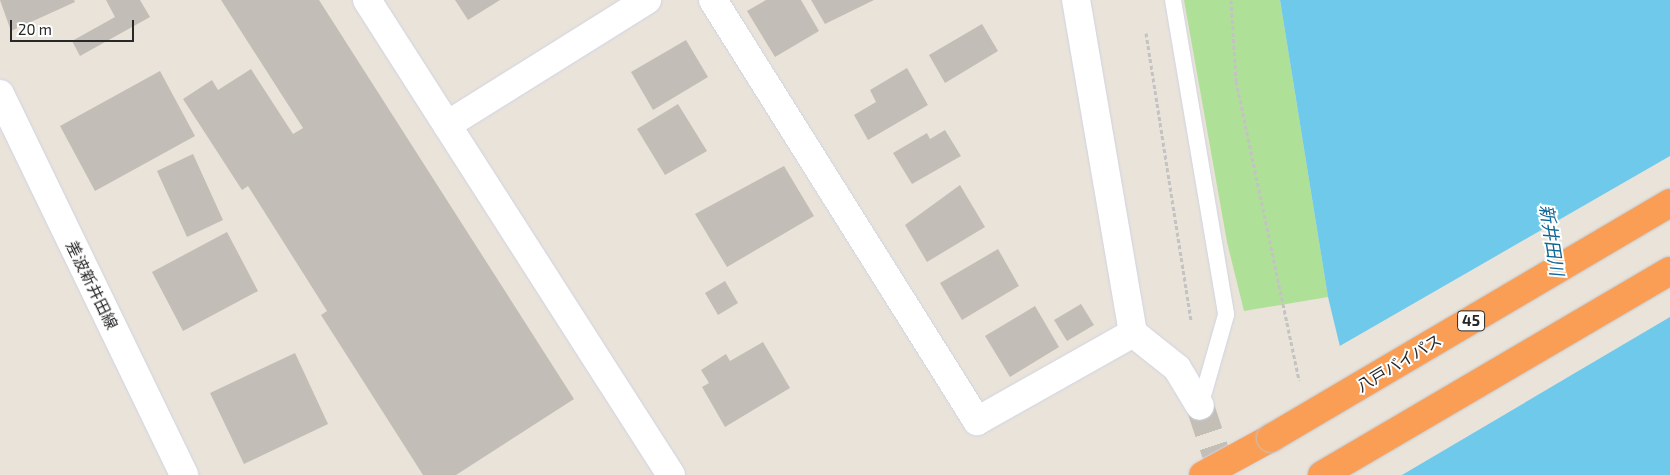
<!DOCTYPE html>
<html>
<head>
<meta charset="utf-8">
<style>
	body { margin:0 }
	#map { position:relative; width:1670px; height:475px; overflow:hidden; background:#eae3da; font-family:"Exo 2","Noto Sans JP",sans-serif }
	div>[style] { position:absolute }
	.green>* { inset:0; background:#afe097 }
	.water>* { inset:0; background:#6ec9eb }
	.pier>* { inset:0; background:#eae3da }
	.building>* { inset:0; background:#c2bdb6 }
	.street-tunnel>* { height:28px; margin-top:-14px; transform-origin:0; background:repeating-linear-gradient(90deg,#c3beb6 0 28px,transparent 0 42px) }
	.path>* { height:3px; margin-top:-1.5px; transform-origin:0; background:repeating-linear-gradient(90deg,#c3c3c3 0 4px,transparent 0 6.5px) }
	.roads { filter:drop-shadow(0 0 1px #cfd3e1) drop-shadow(0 0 1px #cfd3e1) }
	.lane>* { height:16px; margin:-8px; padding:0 8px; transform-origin:8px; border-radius:8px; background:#fff }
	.street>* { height:28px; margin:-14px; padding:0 14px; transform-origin:14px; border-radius:14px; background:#fff }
	.secondary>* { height:28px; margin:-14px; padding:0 14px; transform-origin:14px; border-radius:14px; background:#fff }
	.highway>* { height:28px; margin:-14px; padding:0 14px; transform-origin:14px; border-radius:14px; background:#fa9e55 }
	.bridges { filter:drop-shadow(0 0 1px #c3c3c3) drop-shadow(0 0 1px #c3c3c3) }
	.highway-bridge>* { height:28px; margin:-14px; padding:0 14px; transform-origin:14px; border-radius:14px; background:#fa9e55 }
	span { translate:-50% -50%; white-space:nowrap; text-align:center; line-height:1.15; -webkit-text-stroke:4px #fff; paint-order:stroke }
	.shield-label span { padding:1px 4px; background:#fff; border:1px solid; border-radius:4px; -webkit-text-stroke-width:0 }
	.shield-label { font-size:15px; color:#282828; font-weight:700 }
	.street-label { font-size:16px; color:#282828 }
	.water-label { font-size:18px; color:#106694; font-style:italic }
	.scale { position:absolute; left:10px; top:20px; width:124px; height:22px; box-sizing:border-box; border:2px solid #282828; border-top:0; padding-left:6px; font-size:15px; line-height:18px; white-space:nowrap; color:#282828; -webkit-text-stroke:4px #fff; paint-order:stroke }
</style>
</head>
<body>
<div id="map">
	<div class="green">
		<i style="clip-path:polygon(1184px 0,1280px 0,1328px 297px,1244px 311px,1227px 242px)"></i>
	</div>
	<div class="water">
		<i style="clip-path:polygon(1280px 0,1670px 0,1670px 475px,1371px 475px,1328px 297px)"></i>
	</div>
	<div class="pier">
		<i style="clip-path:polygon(1670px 156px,1670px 317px,1402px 475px,1368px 475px,1338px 347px)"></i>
	</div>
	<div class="building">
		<i style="clip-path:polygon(0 0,74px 0,75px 2px,11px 31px)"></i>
		<i style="clip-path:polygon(106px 0,140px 0,150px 17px,80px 56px,72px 41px,115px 17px)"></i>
		<i style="clip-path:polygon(221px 0,319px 0,574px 399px,456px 475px,423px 475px,321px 315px,327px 311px,248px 186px,242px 190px,183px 99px,212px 80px,218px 90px,251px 69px,293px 134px,303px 128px)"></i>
		<i style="clip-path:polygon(455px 0,500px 0,468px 20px)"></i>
		<i style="clip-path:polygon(766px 0,801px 0,819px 31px,775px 57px,747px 11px)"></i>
		<i style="clip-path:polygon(811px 0,874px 0,825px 24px)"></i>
		<i style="clip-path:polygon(982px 24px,998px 51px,945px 83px,929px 55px)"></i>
		<i style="clip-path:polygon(686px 40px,708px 77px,653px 110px,631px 72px)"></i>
		<i style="clip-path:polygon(907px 68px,928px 105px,868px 140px,854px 115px,876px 102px,870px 90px)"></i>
		<i style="clip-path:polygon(160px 71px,195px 136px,95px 191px,60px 126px)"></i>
		<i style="clip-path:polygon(678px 104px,707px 151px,665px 175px,637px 129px)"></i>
		<i style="clip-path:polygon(945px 130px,961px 156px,912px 184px,893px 153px,927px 133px,930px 139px)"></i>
		<i style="clip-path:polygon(193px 154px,223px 220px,187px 237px,157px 171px)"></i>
		<i style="clip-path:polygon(784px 166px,814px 216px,727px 267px,695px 214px)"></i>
		<i style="clip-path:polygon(960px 185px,985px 227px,927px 262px,905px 225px)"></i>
		<i style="clip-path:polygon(227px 232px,258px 291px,183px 331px,152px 272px)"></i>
		<i style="clip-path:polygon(998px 249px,1019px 286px,962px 320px,940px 283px)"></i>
		<i style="clip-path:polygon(725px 281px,738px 303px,718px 315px,705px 293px)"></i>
		<i style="clip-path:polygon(1081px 304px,1094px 325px,1067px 341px,1054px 320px)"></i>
		<i style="clip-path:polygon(1035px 306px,1059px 347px,1010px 377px,985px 336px)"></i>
		<i style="clip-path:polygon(763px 342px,790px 388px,725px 427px,702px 387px,709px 383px,701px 370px,726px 354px,730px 361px)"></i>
		<i style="clip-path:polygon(295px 353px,328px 424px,244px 464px,210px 393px)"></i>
	</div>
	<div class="street-tunnel">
		<i style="left:1200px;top:406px;width:73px;rotate:71.6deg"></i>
	</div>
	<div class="path">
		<i style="left:1231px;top:0;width:81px;rotate:86.5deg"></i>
		<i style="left:1236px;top:81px;width:306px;rotate:78.1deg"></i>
		<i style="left:1146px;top:33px;width:291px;rotate:81.1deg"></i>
	</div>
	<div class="roads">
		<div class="lane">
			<i style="left:1173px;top:0;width:319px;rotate:80.4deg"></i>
			<i style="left:1226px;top:315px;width:95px;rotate:105.9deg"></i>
		</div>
		<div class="street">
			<i style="left:713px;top:0;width:497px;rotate:57.9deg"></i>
			<i style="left:977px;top:421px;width:179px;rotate:-29.4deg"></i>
			<i style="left:1133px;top:333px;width:338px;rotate:-99.7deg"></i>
			<i style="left:447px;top:125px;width:236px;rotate:-32deg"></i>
			<i style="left:1133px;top:333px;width:56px;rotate:38.5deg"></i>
			<i style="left:1177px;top:368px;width:44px;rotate:58.8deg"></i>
		</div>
		<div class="secondary">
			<i style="left:367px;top:0;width:564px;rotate:57.38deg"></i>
			<i style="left:0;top:94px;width:423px;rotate:64.2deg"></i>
		</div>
		<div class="highway">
			<i style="left:1203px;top:475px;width:77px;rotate:-28.6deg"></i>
		</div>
	</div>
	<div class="bridges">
		<div class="highway-bridge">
			<i style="left:1271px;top:438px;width:463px;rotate:-30.5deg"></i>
			<i style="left:1322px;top:475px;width:403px;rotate:-30.4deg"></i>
		</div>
	</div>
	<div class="shield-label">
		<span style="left:1471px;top:321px">45</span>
	</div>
	<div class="street-label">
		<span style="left:92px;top:285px;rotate:64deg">差波新井田線</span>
		<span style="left:1399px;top:363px;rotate:-31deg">八戸バイパス</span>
	</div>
	<div class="water-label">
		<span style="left:1552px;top:240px;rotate:81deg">新井田川</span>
	</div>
	<div class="scale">20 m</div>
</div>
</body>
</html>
